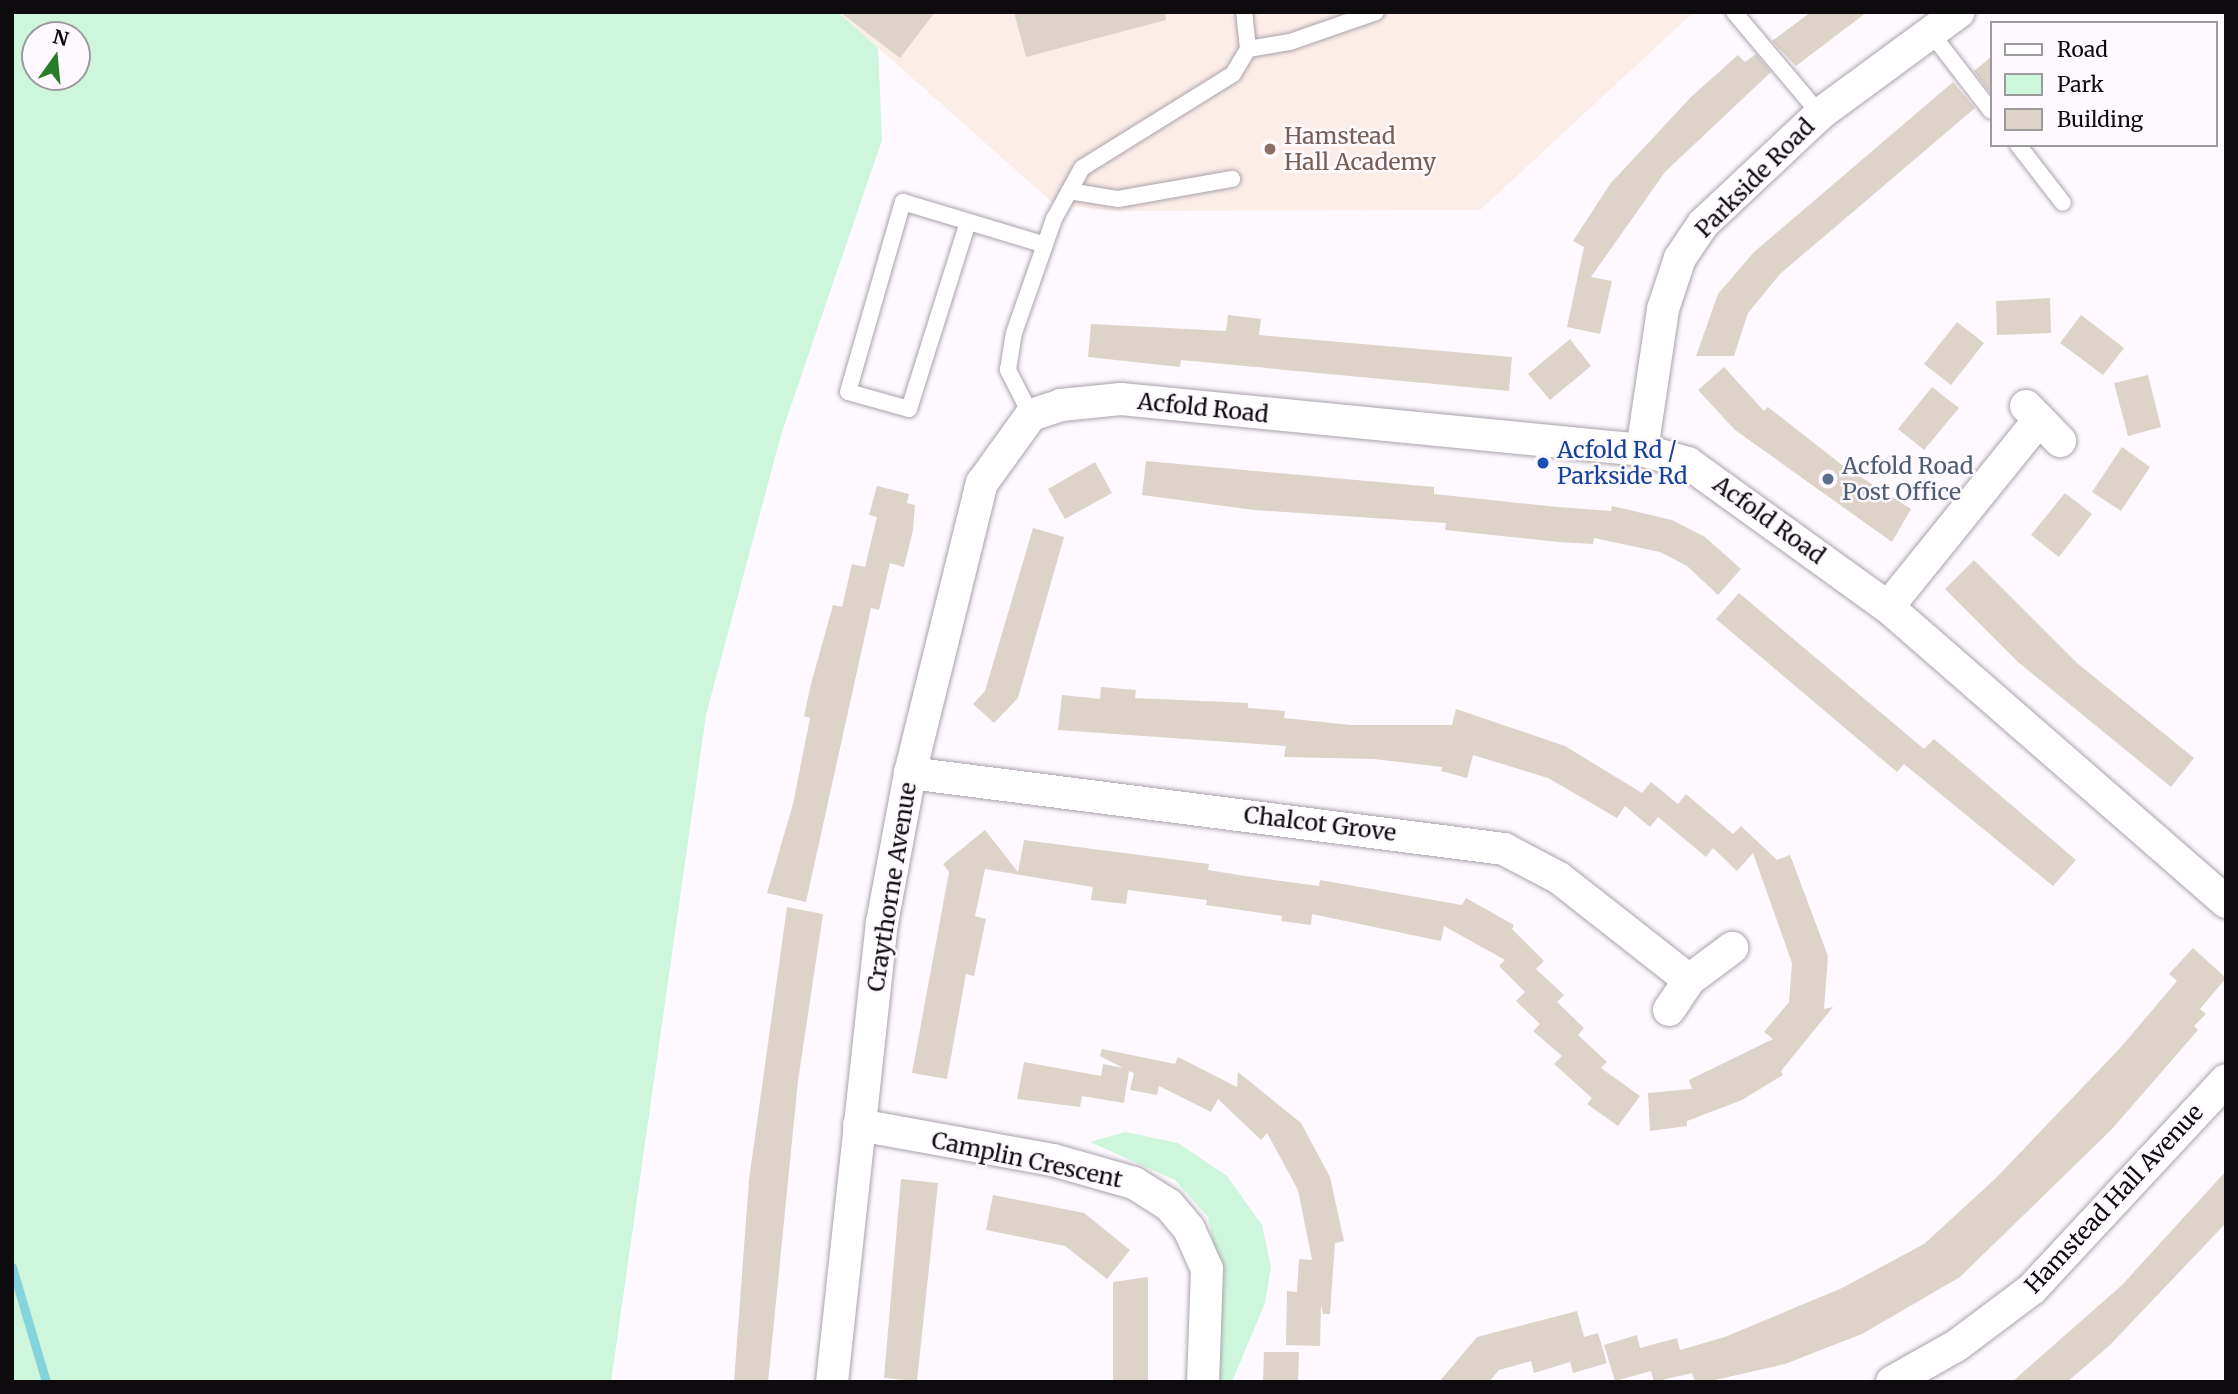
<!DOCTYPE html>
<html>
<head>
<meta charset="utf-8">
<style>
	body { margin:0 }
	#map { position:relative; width:2238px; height:1394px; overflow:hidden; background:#fdf9fe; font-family:Merriweather,serif }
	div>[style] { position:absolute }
	.education>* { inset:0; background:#fcede8 }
	.green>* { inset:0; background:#cef6dd }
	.stream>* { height:9px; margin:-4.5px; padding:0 4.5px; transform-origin:4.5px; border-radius:4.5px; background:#84d4dc }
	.building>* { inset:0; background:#ddd3c9 }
	.roads { filter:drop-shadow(0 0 2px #aaa2ac) drop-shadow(0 0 2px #aaa2ac) }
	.lane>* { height:16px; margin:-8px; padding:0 8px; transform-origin:8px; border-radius:8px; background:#fff }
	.street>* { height:32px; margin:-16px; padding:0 16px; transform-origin:16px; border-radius:16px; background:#fff }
	.dots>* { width:19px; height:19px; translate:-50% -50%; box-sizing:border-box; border:4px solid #fdf9fe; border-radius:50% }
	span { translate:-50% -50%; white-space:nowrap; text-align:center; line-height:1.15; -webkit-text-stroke:5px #fdf9fe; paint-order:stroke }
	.education-label { font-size:23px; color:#785e54 }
	.left { translate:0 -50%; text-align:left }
	.street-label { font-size:23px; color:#0e0b0f }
	.transit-label { font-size:23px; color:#164399 }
	.service-label { font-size:23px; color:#4e5e75 }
	.frame { position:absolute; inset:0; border:14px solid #0e0b0f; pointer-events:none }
	.legend { position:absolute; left:1990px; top:21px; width:228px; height:126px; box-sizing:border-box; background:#fdf9fe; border:2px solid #9d9a9e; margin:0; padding:9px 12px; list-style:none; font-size:21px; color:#0e0b0f }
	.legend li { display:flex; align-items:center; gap:14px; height:35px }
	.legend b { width:35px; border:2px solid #9d9a9e }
	.north { position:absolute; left:21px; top:21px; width:70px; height:70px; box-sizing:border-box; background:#fdf9fe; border:2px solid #9d9a9e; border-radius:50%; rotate:15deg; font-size:19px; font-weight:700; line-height:28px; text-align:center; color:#0e0b0f }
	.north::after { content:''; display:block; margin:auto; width:24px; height:32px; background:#297c27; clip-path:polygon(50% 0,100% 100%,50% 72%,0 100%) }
</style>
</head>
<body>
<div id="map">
	<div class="education">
		<i style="clip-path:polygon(838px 12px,1694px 12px,1480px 210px,1113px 211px,1054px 204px)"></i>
	</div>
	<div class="green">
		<i style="clip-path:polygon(evenodd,12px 12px,838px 12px,878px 48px,882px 140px,781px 435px,706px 715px,611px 1382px,12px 1382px,12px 12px,35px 35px,77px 35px,77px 77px,35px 77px,35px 35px)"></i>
		<i style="clip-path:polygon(1125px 1132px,1178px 1143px,1227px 1176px,1262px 1225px,1271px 1267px,1265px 1303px,1232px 1382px,1218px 1382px,1222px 1290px,1208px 1217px,1175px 1180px,1090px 1142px)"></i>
	</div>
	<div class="stream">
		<i style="left:12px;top:1267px;width:120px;rotate:73.5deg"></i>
	</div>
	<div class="building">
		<i style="clip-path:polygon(840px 12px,935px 12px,900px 58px)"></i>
		<i style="clip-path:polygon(1014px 12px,1165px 12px,1166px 20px,1026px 57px)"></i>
		<i style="clip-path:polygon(1811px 12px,1867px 12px,1796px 66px,1772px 41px)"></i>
		<i style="clip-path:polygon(1756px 54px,1771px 72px,1665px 172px,1591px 277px,1612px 281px,1600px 334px,1567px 327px,1584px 247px,1573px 241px,1610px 184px,1691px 97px,1738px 55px,1745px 62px)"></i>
		<i style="clip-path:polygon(1991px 57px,1991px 94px,1974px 71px)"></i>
		<i style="clip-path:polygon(1953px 82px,1975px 108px,1780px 274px,1748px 313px,1734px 356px,1696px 356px,1718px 294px,1754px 252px)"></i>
		<i style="clip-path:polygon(2050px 298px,2051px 333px,1997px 335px,1996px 301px)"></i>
		<i style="clip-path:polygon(1228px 315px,1261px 319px,1259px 335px,1512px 357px,1509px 391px,1181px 360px,1180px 367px,1088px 357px,1091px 324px,1226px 331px)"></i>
		<i style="clip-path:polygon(2081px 315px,2124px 348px,2103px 375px,2060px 343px)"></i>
		<i style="clip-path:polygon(1957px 322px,1984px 343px,1951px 385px,1924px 364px)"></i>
		<i style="clip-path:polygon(1570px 339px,1591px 366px,1550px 400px,1528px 374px)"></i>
		<i style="clip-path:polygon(1724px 367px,1764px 411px,1768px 407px,1842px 465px,1911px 509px,1892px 542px,1735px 430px,1698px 390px)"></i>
		<i style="clip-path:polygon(2148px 375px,2161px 427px,2128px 436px,2114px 383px)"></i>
		<i style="clip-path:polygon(1932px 387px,1959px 408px,1924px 450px,1898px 429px)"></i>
		<i style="clip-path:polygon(2122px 447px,2150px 467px,2121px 511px,2092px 492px)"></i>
		<i style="clip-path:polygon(1146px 461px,1434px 487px,1434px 494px,1558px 507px,1611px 511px,1612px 506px,1672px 520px,1705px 537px,1741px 569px,1718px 595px,1687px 566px,1660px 552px,1594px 538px,1593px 544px,1559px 542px,1445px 530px,1446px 523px,1254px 510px,1142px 495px)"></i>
		<i style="clip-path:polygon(1095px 462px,1112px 493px,1065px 519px,1048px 489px)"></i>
		<i style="clip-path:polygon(877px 486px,909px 494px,907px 503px,915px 505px,913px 530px,904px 567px,890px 563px,879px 610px,871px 608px,806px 902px,767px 893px,793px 804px,810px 718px,804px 716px,811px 684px,833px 605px,842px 607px,852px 564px,865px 567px,877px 517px,869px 515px)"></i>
		<i style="clip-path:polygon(2065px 493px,2092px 514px,2059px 557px,2031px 535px)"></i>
		<i style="clip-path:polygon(1033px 528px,1064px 537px,1018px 698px,994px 723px,973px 704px,985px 691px)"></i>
		<i style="clip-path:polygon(1974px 560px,2077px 663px,2194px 758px,2171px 787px,2018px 662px,1945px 589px)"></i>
		<i style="clip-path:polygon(1739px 593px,1924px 749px,1934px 739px,2076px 860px,2053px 886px,1904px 764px,1897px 772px,1716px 619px)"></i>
		<i style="clip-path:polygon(1101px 687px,1136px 690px,1135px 698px,1248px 703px,1248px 708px,1285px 711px,1284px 718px,1351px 725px,1452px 725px,1456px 709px,1565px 746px,1642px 793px,1651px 782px,1678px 804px,1686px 794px,1733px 834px,1741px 826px,1777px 860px,1790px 855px,1828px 956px,1824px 1009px,1833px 1007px,1781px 1071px,1783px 1075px,1742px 1100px,1687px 1121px,1687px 1126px,1650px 1131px,1648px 1093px,1692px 1089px,1689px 1080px,1773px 1039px,1764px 1032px,1789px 1002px,1792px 963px,1753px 853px,1737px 871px,1713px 848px,1706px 857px,1658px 817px,1650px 827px,1625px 806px,1617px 818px,1548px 778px,1473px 755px,1467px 778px,1441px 771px,1442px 767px,1374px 759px,1284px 757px,1286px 746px,1058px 730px,1062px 695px,1100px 699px)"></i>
		<i style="clip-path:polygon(985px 830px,1018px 872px,1024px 840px,1209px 864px,1208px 870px,1245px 876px,1319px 886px,1320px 880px,1462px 905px,1466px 898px,1514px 925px,1512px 929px,1544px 961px,1536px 969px,1564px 995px,1557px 1002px,1584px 1028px,1578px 1035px,1607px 1062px,1601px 1068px,1640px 1096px,1618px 1126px,1587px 1104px,1592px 1098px,1554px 1064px,1562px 1056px,1533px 1031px,1540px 1024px,1516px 1001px,1525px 992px,1499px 966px,1505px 960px,1444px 926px,1441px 941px,1312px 914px,1311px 925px,1281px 921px,1282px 916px,1206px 905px,1207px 900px,1128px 890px,1126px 904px,1091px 900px,1093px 887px,985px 869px,975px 916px,986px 919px,974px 976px,966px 974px,947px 1079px,912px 1073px,949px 872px,943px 864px)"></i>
		<i style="clip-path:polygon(787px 907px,823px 914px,798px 1081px,768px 1382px,734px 1382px,749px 1180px)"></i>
		<i style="clip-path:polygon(2193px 948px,2226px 978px,2200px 1009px,2206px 1014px,2194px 1026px,2198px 1030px,2112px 1129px,1960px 1277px,1862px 1334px,1785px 1364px,1706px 1382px,1695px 1382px,1692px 1373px,1654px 1382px,1651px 1371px,1615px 1381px,1604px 1345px,1637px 1335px,1640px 1348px,1677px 1338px,1680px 1350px,1725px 1337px,1842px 1288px,1924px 1244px,1996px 1178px,2121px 1047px,2177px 981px,2169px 974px)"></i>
		<i style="clip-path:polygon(1102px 1049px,1175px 1064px,1178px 1057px,1237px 1087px,1238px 1072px,1301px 1123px,1330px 1177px,1344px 1241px,1335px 1243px,1330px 1314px,1323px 1314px,1321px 1305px,1320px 1346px,1286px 1345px,1287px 1291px,1297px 1292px,1299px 1259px,1312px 1260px,1298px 1190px,1267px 1133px,1261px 1140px,1218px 1099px,1211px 1112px,1159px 1086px,1157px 1095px,1130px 1090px,1134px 1073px,1129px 1071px,1124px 1103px,1082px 1096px,1080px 1107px,1017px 1099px,1024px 1062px,1101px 1076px,1103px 1064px,1123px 1068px,1100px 1056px)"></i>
		<i style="clip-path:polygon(2226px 1171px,2226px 1223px,2109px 1346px,2067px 1382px,2012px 1382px,2122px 1285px)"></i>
		<i style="clip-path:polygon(901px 1179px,938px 1183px,917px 1381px,884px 1378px)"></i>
		<i style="clip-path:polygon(993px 1195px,1084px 1213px,1130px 1250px,1107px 1279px,1065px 1246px,986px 1230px)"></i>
		<i style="clip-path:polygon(1148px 1277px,1148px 1382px,1113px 1382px,1113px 1282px)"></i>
		<i style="clip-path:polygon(1577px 1311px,1584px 1337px,1598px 1333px,1607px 1363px,1573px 1373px,1570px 1362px,1534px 1373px,1531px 1361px,1499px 1370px,1489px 1382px,1439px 1382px,1477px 1337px)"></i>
		<i style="clip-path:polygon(1264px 1352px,1299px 1352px,1298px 1382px,1263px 1382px)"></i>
	</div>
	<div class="roads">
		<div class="lane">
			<i style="left:1734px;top:12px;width:133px;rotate:49.9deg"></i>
			<i style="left:1931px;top:33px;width:98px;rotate:52.4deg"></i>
			<i style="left:1248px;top:49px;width:43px;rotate:-9.5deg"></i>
			<i style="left:1290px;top:42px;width:91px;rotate:-19.2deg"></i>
			<i style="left:2018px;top:145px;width:73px;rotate:52.2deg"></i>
			<i style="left:1069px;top:191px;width:50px;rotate:9.3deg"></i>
			<i style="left:1118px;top:199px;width:116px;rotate:-10deg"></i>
			<i style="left:968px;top:222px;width:196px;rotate:107.5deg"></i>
			<i style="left:909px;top:409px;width:63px;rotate:-164.4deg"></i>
			<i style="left:848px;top:392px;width:198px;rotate:-73.9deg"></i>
			<i style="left:903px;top:202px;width:148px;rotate:16.8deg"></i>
			<i style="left:1031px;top:415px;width:51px;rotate:-117.1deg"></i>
			<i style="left:1008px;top:370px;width:37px;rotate:-81deg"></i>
			<i style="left:1014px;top:333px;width:121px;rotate:-70.7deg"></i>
			<i style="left:1054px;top:219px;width:58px;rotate:-61.2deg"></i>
			<i style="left:1082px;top:168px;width:178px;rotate:-31.9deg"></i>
			<i style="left:1233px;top:74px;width:29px;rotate:-59deg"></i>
			<i style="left:1248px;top:49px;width:37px;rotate:-96deg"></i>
		</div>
		<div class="street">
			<i style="left:2026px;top:406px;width:49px;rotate:45.8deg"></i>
			<i style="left:1642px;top:450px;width:143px;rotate:-81.5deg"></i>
			<i style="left:1663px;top:309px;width:54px;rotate:-71.6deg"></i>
			<i style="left:1680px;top:258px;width:41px;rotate:-55.9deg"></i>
			<i style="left:1703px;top:224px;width:161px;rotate:-43.2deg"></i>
			<i style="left:1820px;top:114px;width:172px;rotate:-36.3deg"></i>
			<i style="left:1888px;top:607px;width:239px;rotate:-51.1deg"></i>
			<i style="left:910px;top:773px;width:599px;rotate:7.29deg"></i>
			<i style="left:1504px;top:849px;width:62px;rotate:27.8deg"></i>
			<i style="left:1559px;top:878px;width:165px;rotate:38.1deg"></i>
			<i style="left:1669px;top:1010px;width:36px;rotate:-56deg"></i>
			<i style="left:1689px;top:980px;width:54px;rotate:-36.7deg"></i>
			<i style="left:859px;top:1125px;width:197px;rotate:10.2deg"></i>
			<i style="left:1053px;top:1160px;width:84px;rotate:15.9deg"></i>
			<i style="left:1134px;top:1183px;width:41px;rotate:32.2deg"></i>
			<i style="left:1169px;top:1205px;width:31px;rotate:50deg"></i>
			<i style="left:1189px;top:1229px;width:44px;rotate:65.8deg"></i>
			<i style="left:1207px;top:1269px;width:113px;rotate:92deg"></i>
			<i style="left:832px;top:1382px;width:462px;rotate:-83.8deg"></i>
			<i style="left:882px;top:923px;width:153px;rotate:-79.4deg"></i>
			<i style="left:910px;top:773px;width:299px;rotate:-76.1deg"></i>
			<i style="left:982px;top:483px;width:84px;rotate:-54.2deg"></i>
			<i style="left:1031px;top:415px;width:32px;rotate:-18deg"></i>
			<i style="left:1061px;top:405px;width:60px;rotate:-5.7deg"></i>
			<i style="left:1121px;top:399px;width:523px;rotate:5.59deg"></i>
			<i style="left:1642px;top:450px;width:48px;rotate:15.8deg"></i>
			<i style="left:1688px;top:463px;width:246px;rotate:35.8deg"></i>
			<i style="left:1888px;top:607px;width:449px;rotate:41.1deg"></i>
			<i style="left:1892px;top:1382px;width:73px;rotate:-29.4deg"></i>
			<i style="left:1956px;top:1346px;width:95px;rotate:-36.9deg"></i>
			<i style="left:2032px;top:1289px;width:285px;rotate:-47.1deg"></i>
		</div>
	</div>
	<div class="dots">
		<i style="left:1270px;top:149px;background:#8d6e63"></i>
		<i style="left:1543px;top:463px;background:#1a4fb4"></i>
		<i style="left:1828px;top:479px;background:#5c6f8a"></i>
	</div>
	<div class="education-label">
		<span class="left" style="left:1284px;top:149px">Hamstead<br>Hall Academy</span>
	</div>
	<div class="street-label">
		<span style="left:1755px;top:178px;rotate:-45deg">Parkside Road</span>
		<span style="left:1203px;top:408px;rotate:6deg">Acfold Road</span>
		<span style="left:1769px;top:520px;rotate:36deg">Acfold Road</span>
		<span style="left:1320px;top:824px;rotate:7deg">Chalcot Grove</span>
		<span style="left:892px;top:887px;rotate:-81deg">Craythorne Avenue</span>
		<span style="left:1027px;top:1160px;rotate:12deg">Camplin Crescent</span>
		<span style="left:2114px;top:1199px;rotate:-47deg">Hamstead Hall Avenue</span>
	</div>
	<div class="transit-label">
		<span class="left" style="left:1557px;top:463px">Acfold Rd /<br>Parkside Rd</span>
	</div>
	<div class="service-label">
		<span class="left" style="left:1842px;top:479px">Acfold Road<br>Post Office</span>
	</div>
	<div class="frame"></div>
	<ul class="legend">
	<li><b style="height:9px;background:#fff"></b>Road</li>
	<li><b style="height:19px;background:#cef6dd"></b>Park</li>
	<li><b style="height:19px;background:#ddd3c9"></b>Building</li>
	</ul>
	<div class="north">N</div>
</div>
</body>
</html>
